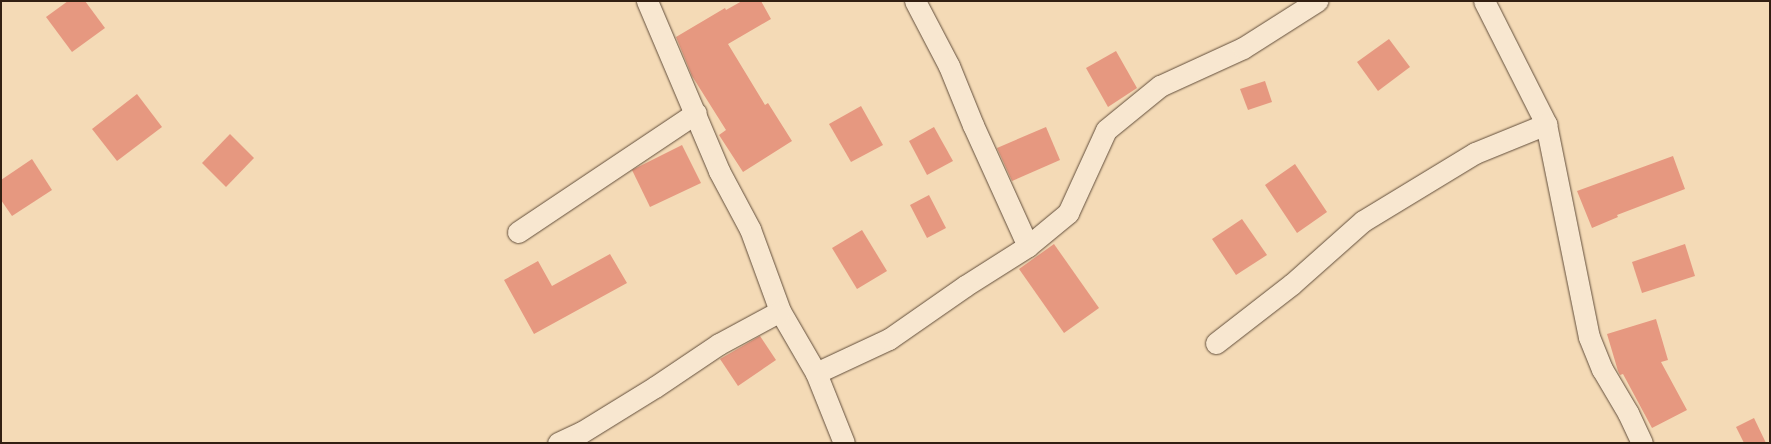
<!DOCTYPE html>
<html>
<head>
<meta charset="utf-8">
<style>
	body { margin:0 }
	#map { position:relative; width:1771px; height:444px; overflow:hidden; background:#f4dab6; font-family:Alegreya,serif }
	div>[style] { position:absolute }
	.building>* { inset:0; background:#e69880 }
	.roads { filter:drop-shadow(0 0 1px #624e3b) drop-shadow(0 0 1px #624e3b) }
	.street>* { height:21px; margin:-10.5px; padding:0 10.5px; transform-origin:10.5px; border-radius:10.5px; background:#f8e7d0 }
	span { translate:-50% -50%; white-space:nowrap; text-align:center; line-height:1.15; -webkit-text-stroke:4px #f8e7d0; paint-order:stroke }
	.frame { position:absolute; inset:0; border:2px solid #321f12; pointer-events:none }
</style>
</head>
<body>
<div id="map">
	<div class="building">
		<i style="clip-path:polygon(68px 1px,85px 1px,105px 28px,72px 52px,46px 17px)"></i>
		<i style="clip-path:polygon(742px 1px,761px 1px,771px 19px,728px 44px,765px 105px,768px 103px,792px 141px,743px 172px,719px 135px,726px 130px,692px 76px,676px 37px,725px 8px,726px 10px)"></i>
		<i style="clip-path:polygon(1389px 39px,1410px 67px,1378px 91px,1357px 62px)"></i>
		<i style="clip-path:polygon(1116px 51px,1137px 88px,1108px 107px,1086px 68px)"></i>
		<i style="clip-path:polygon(1265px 81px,1272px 102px,1248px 110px,1240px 89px)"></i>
		<i style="clip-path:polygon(137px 94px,162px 127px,117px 161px,92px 129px)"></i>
		<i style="clip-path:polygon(861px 106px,883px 145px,851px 162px,829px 124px)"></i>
		<i style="clip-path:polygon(934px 127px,953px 161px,927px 175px,909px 141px)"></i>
		<i style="clip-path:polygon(1046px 127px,1060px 160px,1012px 181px,997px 148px)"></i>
		<i style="clip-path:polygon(230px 134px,254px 158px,226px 187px,202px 163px)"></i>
		<i style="clip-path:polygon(682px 145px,701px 183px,650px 207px,632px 170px)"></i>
		<i style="clip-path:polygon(1673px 156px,1685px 189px,1617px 215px,1618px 217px,1592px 228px,1577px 191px)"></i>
		<i style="clip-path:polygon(32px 159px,52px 190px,12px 216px,1px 200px,1px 180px)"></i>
		<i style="clip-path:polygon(1295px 164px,1327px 212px,1297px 233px,1265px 185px)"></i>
		<i style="clip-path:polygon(929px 195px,946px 228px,927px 238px,910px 205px)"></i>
		<i style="clip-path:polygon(1242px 219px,1267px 255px,1236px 275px,1212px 239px)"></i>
		<i style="clip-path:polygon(862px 230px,887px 271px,857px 289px,832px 248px)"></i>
		<i style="clip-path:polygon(1054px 244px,1099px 308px,1064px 333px,1019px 269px)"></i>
		<i style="clip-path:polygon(1685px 244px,1695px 276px,1642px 293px,1632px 262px)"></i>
		<i style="clip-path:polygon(610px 254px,627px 283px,534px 334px,504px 280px,538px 261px,552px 286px)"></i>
		<i style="clip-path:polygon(1656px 319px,1668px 360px,1661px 362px,1687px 410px,1652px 428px,1623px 374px,1620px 375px,1618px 371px,1607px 334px)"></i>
		<i style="clip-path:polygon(760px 336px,776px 360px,738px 386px,720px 359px)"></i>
		<i style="clip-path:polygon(1754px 418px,1766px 443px,1744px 443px,1736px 427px)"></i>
	</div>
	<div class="roads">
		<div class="street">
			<i style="left:647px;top:1px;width:185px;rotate:67deg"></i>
			<i style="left:719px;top:171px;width:66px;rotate:61.9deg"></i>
			<i style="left:750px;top:229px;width:87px;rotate:69.9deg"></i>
			<i style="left:780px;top:311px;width:72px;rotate:59.9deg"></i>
			<i style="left:816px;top:373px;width:75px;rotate:68.2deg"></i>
			<i style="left:915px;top:1px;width:73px;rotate:62.4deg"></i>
			<i style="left:949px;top:66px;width:64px;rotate:67.9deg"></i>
			<i style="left:973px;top:125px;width:133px;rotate:65.6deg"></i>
			<i style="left:1484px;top:1px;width:138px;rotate:63.2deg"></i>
			<i style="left:1546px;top:124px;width:217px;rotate:78.6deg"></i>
			<i style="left:1589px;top:337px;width:35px;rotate:68deg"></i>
			<i style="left:1602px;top:369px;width:51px;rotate:59.4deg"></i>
			<i style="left:1628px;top:413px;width:33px;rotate:65deg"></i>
			<i style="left:518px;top:232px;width:214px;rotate:-33.8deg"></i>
			<i style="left:1216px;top:343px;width:96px;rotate:-37.8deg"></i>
			<i style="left:1292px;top:284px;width:95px;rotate:-41.6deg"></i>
			<i style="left:1363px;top:221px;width:131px;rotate:-31.3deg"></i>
			<i style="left:1475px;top:153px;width:77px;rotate:-22.2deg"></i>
			<i style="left:816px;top:373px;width:81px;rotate:-25deg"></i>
			<i style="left:889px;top:339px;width:93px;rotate:-34.9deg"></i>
			<i style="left:965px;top:286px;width:75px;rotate:-32.4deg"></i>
			<i style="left:1028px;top:246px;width:52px;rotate:-39.5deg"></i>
			<i style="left:1068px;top:213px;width:91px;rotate:-65.4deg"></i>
			<i style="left:1106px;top:130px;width:70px;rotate:-39.2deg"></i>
			<i style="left:1160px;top:86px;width:91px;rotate:-24.6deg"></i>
			<i style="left:1243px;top:48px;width:88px;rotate:-32.4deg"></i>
			<i style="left:558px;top:443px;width:26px;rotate:-25deg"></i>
			<i style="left:582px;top:432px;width:86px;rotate:-31.7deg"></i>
			<i style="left:655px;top:387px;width:77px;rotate:-33.9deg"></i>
			<i style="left:719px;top:344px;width:69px;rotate:-28.4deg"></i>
		</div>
	</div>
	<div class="frame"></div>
</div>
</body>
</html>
